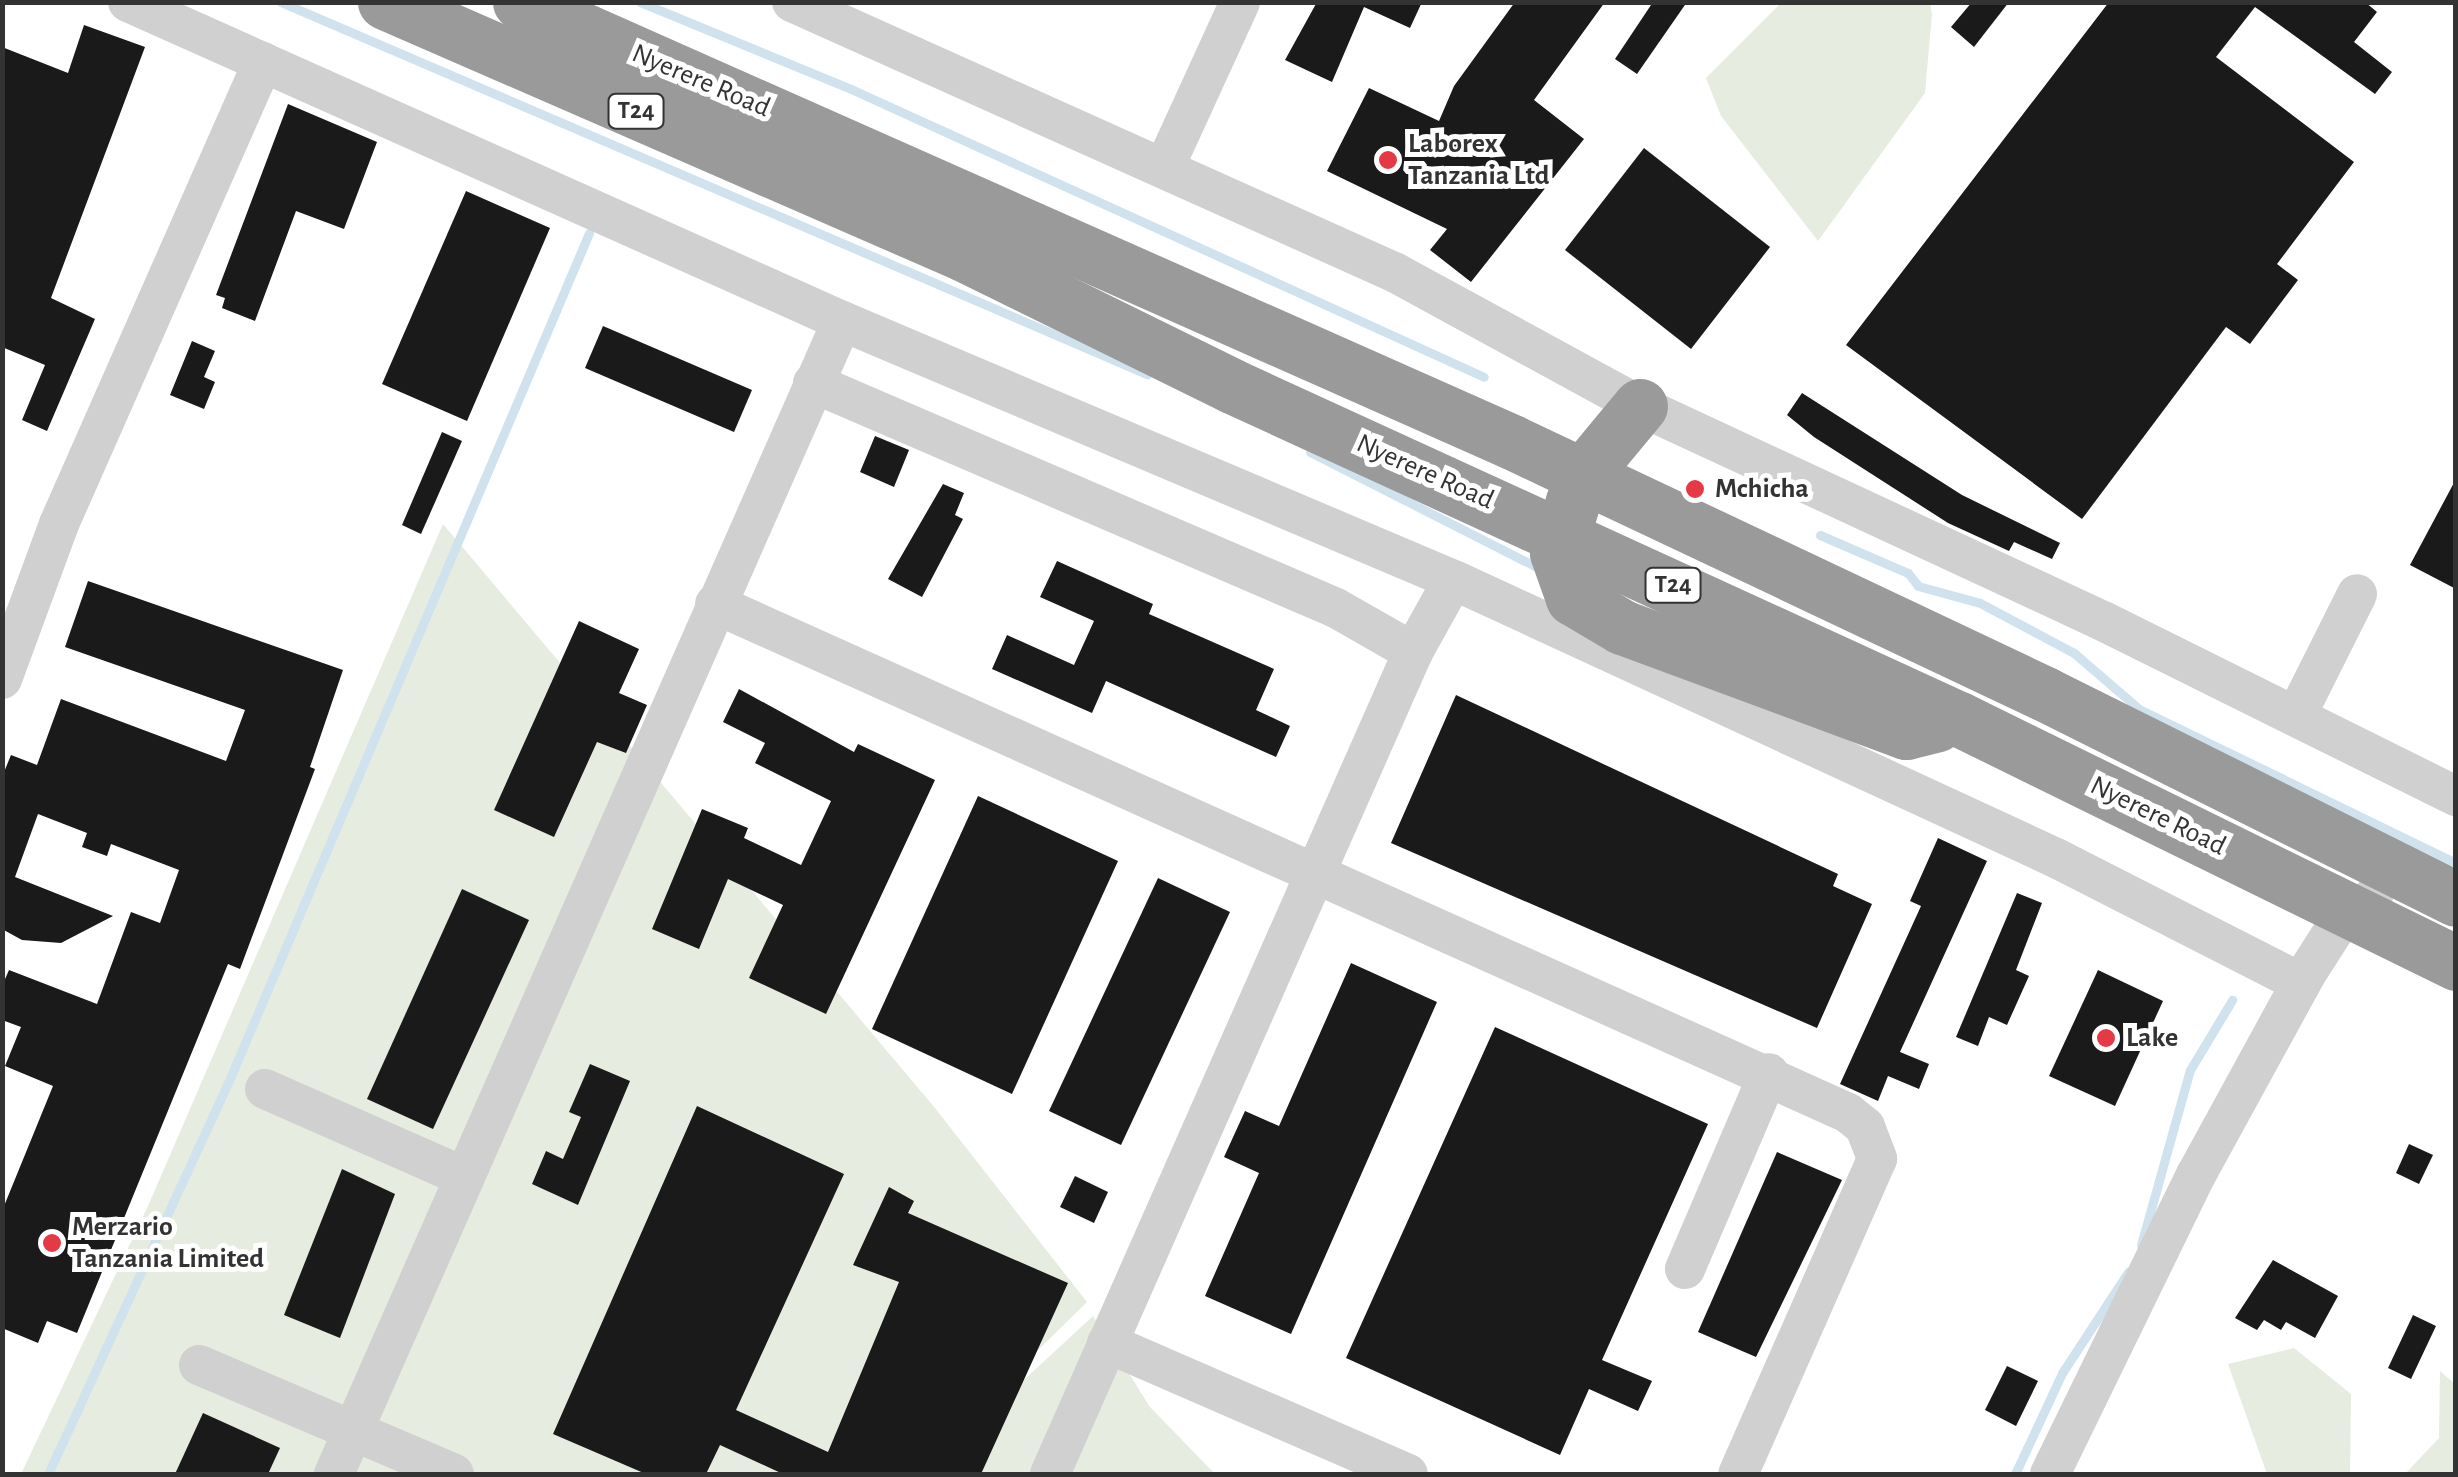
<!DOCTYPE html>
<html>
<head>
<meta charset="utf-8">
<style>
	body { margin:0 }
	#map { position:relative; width:2458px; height:1477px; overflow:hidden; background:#fff; font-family:"Alegreya Sans",sans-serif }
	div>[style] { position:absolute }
	.green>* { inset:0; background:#e6ecdf }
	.stream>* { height:9px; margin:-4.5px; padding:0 4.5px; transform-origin:4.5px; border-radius:4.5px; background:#cfe2ee }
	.building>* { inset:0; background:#1a1a1a }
	.minor>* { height:40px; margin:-20px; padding:0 20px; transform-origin:20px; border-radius:20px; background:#d0d0d0 }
	.highway>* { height:55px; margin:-27.5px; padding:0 27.5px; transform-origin:27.5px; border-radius:27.5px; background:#9a9a9a }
	.dots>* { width:28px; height:28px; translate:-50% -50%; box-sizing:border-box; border:5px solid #fff; border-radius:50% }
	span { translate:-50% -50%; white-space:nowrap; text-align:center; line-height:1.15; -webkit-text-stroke:10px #fff; paint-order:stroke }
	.shield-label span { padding:2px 8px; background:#fff; border:2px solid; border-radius:8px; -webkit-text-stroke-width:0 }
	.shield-label { font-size:25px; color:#333; font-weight:700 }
	.street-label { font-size:28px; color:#333 }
	.poi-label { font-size:28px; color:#333; font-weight:700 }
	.left { translate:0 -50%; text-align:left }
	.frame { position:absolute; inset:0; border:5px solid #333; pointer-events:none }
</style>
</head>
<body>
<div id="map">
	<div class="green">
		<i style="clip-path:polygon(1782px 2px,1930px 3px,1932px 14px,1925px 93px,1818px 241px,1721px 116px,1706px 78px)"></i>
		<i style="clip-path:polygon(443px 524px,935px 1108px,1087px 1302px,912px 1474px,21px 1474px,148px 1206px)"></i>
		<i style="clip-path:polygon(1093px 1316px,1150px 1407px,1215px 1474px,922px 1474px)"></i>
		<i style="clip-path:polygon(2294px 1348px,2351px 1394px,2350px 1474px,2267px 1474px,2228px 1364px)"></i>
		<i style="clip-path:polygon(2440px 1371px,2455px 1384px,2455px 1474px,2405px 1474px,2439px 1438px)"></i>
	</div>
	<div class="stream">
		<i style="left:281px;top:2px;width:943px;rotate:23.25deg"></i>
		<i style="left:640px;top:2px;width:228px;rotate:22.4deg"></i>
		<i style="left:851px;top:89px;width:695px;rotate:24.46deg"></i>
		<i style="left:1310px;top:452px;width:252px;rotate:26.9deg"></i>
		<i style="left:1820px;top:535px;width:96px;rotate:23.4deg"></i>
		<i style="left:1908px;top:573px;width:16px;rotate:52deg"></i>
		<i style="left:1918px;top:586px;width:64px;rotate:15.3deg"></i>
		<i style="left:1980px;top:603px;width:106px;rotate:28deg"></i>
		<i style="left:2074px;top:653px;width:86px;rotate:40.7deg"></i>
		<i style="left:2139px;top:709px;width:352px;rotate:25.9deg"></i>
		<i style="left:2141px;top:1245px;width:182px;rotate:-74.4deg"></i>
		<i style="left:2190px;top:1070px;width:82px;rotate:-59deg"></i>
		<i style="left:48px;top:1474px;width:438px;rotate:-65.3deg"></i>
		<i style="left:231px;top:1076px;width:916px;rotate:-66.99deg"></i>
		<i style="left:2015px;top:1474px;width:111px;rotate:-65deg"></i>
		<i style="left:2062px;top:1373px;width:121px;rotate:-56.8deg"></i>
	</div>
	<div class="building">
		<i style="clip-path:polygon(1317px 2px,1422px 2px,1410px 28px,1364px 7px,1332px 82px,1285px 60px)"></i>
		<i style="clip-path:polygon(1515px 2px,1605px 2px,1534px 100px,1584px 139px,1471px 282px,1430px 250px,1447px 229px,1327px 171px,1369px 88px,1439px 121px,1454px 86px)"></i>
		<i style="clip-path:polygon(1653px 2px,1687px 2px,1637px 74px,1615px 59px)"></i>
		<i style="clip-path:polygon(1972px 2px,2009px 2px,1974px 47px,1951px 27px)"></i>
		<i style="clip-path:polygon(2109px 2px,2365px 2px,2377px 12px,2354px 42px,2392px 72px,2375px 94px,2255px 7px,2216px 57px,2354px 162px,2277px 264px,2298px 280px,2250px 344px,2226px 327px,2082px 519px,1846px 345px)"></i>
		<i style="clip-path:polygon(84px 25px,145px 47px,51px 298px,95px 319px,47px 431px,22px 420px,45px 365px,2px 347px,2px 47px,68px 73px)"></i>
		<i style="clip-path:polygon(288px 104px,377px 142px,344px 229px,296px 211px,255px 321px,222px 308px,225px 298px,216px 295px)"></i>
		<i style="clip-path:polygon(1644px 148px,1770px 247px,1691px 349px,1565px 250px)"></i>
		<i style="clip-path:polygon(466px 191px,550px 228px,467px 421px,382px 384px)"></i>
		<i style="clip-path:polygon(603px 326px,752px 390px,734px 432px,585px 368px)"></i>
		<i style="clip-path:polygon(192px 341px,215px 351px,204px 377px,215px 382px,204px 409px,170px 395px)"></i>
		<i style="clip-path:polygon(1802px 393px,1962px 495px,2060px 543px,2052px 559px,2014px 542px,2009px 551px,1948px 523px,1814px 437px,1787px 415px)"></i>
		<i style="clip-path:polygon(442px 432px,462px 441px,421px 534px,402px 525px)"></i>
		<i style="clip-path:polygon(875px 436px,909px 450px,894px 487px,860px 472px)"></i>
		<i style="clip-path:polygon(2456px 479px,2456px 589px,2410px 565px)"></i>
		<i style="clip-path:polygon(943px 484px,964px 493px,955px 515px,963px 519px,922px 597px,888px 579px)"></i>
		<i style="clip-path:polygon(1057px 561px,1153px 604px,1149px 614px,1274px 669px,1256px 710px,1290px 726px,1276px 757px,1106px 681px,1092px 713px,992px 669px,1007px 635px,1074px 665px,1094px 621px,1040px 597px)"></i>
		<i style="clip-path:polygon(88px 581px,343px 670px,310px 767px,315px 769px,240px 969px,228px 964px,77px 1333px,47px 1321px,38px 1343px,2px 1328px,2px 1211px,53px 1086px,5px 1066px,21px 1027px,2px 1020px,2px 986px,9px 970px,97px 1004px,131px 912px,160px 923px,179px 870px,111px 844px,107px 856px,82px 847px,87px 833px,38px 814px,15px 877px,113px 916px,61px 943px,22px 940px,2px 929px,2px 777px,11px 755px,37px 765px,61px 699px,226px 761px,245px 710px,65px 647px)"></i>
		<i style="clip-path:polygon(579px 621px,639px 649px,619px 693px,647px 705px,626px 753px,597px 742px,554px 837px,494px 810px)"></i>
		<i style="clip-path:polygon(739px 689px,854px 752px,858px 744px,935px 780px,826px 1014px,749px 978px,783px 905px,728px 879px,699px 949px,652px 929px,702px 809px,748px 828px,744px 838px,801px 865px,831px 801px,755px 763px,765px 743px,723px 722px)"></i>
		<i style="clip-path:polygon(1456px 695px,1838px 874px,1833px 886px,1872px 904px,1817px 1028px,1391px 843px)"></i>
		<i style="clip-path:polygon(978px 796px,1118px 861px,1012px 1094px,872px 1029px)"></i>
		<i style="clip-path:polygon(1938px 838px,1987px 861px,1900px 1052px,1929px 1064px,1919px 1089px,1888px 1076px,1878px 1101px,1840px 1084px,1921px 906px,1910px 901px)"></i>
		<i style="clip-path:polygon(1158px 878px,1230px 912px,1121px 1145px,1049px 1111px)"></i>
		<i style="clip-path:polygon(462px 889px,529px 920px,433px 1129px,367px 1099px)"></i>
		<i style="clip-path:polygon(2017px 893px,2042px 903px,2016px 970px,2029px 976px,2007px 1025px,1989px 1017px,1978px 1046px,1956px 1037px)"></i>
		<i style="clip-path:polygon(1351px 963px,1437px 1002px,1291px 1334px,1205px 1296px,1259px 1173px,1224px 1157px,1245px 1111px,1279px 1126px)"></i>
		<i style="clip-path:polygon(2098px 970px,2163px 1001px,2115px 1106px,2049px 1076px)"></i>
		<i style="clip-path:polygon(1495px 1027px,1708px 1124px,1602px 1360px,1652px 1381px,1638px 1411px,1589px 1389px,1560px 1455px,1346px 1358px)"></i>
		<i style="clip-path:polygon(590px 1064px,630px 1081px,578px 1205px,532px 1184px,546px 1151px,563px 1159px,581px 1117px,569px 1112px)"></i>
		<i style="clip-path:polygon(697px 1106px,844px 1174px,736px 1410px,828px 1452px,899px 1282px,853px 1265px,889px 1187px,914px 1201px,908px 1213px,1068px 1283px,981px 1474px,783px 1474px,720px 1445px,706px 1474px,646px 1474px,553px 1434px)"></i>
		<i style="clip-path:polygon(2409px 1144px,2433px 1155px,2419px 1184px,2396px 1173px)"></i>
		<i style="clip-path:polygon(1777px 1152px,1842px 1180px,1756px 1357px,1698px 1332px)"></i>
		<i style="clip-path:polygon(342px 1169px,395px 1194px,340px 1338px,284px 1315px)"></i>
		<i style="clip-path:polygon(1075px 1176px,1108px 1192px,1094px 1223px,1060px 1207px)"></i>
		<i style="clip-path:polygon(2273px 1260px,2338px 1296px,2315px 1338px,2286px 1322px,2281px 1330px,2264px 1320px,2257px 1330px,2235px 1318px)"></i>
		<i style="clip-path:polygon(2413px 1315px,2436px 1326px,2411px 1379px,2388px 1368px)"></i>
		<i style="clip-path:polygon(2007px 1366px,2038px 1381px,2016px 1426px,1985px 1410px)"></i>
		<i style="clip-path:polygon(203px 1413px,280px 1448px,268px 1474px,175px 1474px)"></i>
	</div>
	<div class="minor">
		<i style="left:128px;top:2px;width:782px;rotate:24.07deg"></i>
		<i style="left:842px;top:321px;width:667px;rotate:22.95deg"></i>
		<i style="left:1456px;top:581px;width:661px;rotate:24.78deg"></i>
		<i style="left:2056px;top:858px;width:275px;rotate:27deg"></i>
		<i style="left:792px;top:2px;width:662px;rotate:24.16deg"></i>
		<i style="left:1396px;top:273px;width:278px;rotate:28.6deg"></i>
		<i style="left:1640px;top:406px;width:510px;rotate:24.91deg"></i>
		<i style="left:2103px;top:621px;width:394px;rotate:26.4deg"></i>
		<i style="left:1165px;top:166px;width:180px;rotate:-65.4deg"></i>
		<i style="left:813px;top:383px;width:569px;rotate:23.28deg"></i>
		<i style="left:1336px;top:608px;width:89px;rotate:29.7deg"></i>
		<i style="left:715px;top:604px;width:1242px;rotate:24.19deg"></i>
		<i style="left:1848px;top:1113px;width:22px;rotate:39deg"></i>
		<i style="left:1865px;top:1127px;width:34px;rotate:69deg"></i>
		<i style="left:1877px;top:1159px;width:344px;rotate:113.8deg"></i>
		<i style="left:2px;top:679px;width:165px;rotate:-69.8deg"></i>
		<i style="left:59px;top:524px;width:505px;rotate:-66.18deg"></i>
		<i style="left:2297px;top:714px;width:134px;rotate:-63.4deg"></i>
		<i style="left:265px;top:1089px;width:215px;rotate:23.8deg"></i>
		<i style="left:1685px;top:1269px;width:213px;rotate:-66.8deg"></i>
		<i style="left:1107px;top:1343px;width:328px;rotate:23.5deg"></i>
		<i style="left:199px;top:1365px;width:277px;rotate:23.1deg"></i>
		<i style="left:334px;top:1474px;width:1260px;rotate:-66.22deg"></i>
		<i style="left:1050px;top:1474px;width:899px;rotate:-66.17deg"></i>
		<i style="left:1413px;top:652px;width:82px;rotate:-60.9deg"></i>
		<i style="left:2050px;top:1474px;width:333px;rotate:-64deg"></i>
		<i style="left:2196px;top:1175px;width:229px;rotate:-61.3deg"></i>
		<i style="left:2306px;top:974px;width:52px;rotate:-57.5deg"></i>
		<i style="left:2334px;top:930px;width:51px;rotate:-40.2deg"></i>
	</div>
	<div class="highway">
		<i style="left:385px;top:2px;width:631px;rotate:23.52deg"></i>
		<i style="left:964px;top:254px;width:299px;rotate:26.2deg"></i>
		<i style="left:1232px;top:386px;width:800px;rotate:24.61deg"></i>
		<i style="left:1959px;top:719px;width:554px;rotate:26.15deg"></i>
		<i style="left:520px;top:2px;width:1085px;rotate:23.92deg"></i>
		<i style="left:1512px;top:442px;width:590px;rotate:25.3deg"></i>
		<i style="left:2045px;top:694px;width:459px;rotate:26.5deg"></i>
		<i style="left:1640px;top:406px;width:77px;rotate:129.7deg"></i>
		<i style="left:1591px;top:465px;width:40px;rotate:116.6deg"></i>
		<i style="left:1573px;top:501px;width:54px;rotate:107.1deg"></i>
		<i style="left:1557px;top:553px;width:48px;rotate:70.4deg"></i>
		<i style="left:1573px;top:598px;width:57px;rotate:30.6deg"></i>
		<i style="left:1622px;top:627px;width:303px;rotate:20.3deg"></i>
		<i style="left:1906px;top:732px;width:32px;rotate:-14deg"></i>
	</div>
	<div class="dots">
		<i style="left:1388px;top:160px;background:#e63946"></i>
		<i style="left:1695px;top:489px;background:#e63946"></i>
		<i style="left:2106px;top:1038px;background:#e63946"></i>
		<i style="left:52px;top:1243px;background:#e63946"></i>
	</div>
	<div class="shield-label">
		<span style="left:636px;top:111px">T24</span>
		<span style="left:1673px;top:585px">T24</span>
	</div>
	<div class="street-label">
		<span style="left:701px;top:81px;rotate:23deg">Nyerere Road</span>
		<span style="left:1425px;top:472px;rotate:24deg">Nyerere Road</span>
		<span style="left:2158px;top:816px;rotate:26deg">Nyerere Road</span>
	</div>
	<div class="poi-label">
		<span class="left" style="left:1408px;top:160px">Laborex<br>Tanzania Ltd</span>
		<span class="left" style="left:1715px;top:489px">Mchicha</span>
		<span class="left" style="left:2126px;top:1038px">Lake</span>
		<span class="left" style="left:72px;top:1243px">Merzario<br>Tanzania Limited</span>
	</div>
	<div class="frame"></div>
</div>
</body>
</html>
